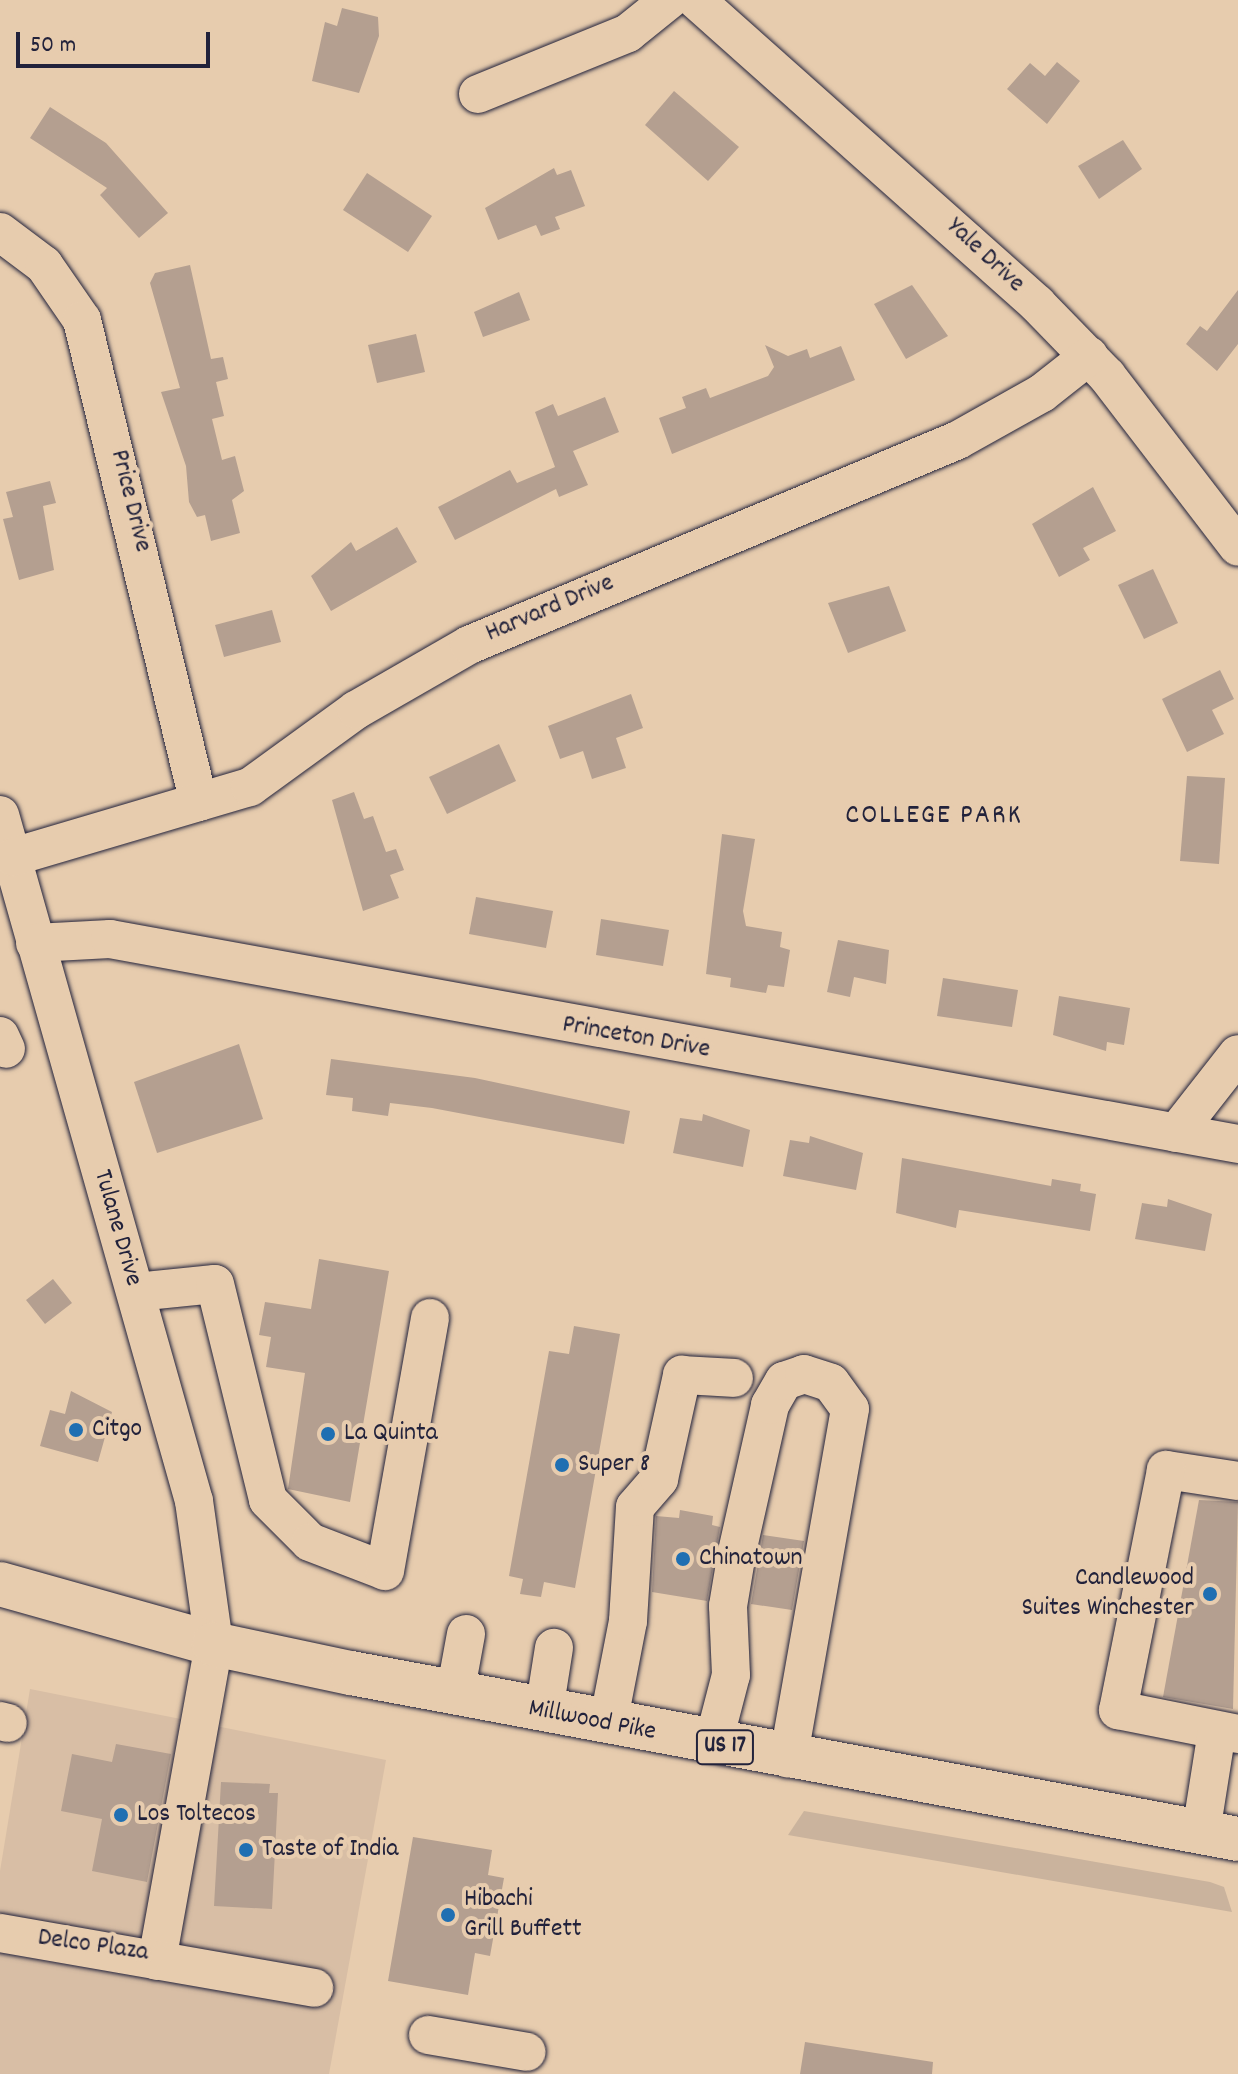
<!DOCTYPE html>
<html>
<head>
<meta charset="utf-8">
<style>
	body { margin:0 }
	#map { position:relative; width:1238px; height:2074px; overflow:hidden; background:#e7ccae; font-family:Dekko,sans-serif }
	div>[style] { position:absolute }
	.built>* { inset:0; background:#d8bea5 }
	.green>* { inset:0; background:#cab39d }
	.building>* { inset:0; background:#b49f90 }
	.roads { filter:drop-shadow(0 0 2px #22223b) drop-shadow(0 0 2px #22223b) }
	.minor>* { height:38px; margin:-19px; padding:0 19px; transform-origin:19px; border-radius:19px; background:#e7ccae }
	.highway>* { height:44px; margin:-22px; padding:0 22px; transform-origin:22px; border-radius:22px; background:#e7ccae }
	.dots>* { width:22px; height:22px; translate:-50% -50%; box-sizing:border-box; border:4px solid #e7ccae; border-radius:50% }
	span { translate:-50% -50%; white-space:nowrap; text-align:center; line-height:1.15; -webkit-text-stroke:8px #e7ccae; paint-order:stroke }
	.shield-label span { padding:2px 6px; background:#e7ccae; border:2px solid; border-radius:6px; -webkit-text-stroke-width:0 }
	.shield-label { font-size:24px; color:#22223b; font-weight:700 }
	.street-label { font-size:26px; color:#22223b }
	.poi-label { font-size:26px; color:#22223b }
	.left { translate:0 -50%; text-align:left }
	.right { translate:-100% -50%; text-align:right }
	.neighbourhood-label { font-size:28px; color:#22223b; letter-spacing:2px }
	.scale { position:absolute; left:16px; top:32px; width:194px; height:36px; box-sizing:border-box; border:4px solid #22223b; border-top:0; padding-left:10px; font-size:24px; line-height:28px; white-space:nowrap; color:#22223b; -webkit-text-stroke:6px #e7ccae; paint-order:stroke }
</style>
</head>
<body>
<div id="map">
	<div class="built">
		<i style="clip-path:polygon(30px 1689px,386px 1760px,329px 2074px,0 2074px,0 1871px)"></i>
	</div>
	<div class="green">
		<i style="clip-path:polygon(804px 1811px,1210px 1882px,1224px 1887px,1232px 1912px,788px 1835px)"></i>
	</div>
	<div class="building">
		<i style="clip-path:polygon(342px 8px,378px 17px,379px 36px,359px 93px,312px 81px,325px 22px,337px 26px)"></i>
		<i style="clip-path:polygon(1057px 62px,1080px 81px,1047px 124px,1007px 89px,1030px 63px,1045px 76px)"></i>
		<i style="clip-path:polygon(674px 91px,739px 147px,708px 181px,645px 125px)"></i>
		<i style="clip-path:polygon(50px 107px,106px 143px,168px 213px,139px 238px,100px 195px,107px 188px,30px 138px)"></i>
		<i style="clip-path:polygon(1123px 140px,1142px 169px,1099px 199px,1078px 166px)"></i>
		<i style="clip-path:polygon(554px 168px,557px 175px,571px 170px,585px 206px,555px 217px,560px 229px,541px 236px,536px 225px,498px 240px,485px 208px)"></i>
		<i style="clip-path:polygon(367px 173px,432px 216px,408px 252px,343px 210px)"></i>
		<i style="clip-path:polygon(190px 265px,211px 359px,223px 357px,228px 379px,216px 382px,224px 416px,212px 419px,222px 460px,235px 456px,244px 491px,232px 500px,240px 533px,211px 541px,205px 515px,197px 517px,189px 502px,186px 466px,161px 392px,180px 388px,150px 283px,155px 273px)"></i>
		<i style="clip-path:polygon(912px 285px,948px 336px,906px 359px,874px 304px)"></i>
		<i style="clip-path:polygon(1238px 290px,1238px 344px,1217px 371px,1186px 344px,1200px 326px,1207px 331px)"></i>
		<i style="clip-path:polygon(519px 292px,530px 320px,483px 337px,474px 312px)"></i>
		<i style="clip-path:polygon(416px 334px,425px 372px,377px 383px,368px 345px)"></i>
		<i style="clip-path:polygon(765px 345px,788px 356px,807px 349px,810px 358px,841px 346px,855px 380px,672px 454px,659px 418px,686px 408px,682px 397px,706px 388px,710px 398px,768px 376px,774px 367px)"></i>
		<i style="clip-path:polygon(605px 397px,619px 432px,573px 451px,588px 485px,559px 497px,556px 489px,455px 540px,438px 507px,510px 470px,517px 483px,555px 467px,535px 412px,553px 404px,558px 416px)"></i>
		<i style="clip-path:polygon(50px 481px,56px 503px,43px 506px,54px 570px,19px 580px,3px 519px,13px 517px,6px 492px)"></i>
		<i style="clip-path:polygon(1093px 487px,1116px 531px,1083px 548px,1090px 560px,1059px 577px,1032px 524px)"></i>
		<i style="clip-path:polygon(397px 527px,417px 562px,331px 611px,311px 576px,351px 542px,356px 551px)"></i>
		<i style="clip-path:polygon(1153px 569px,1178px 623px,1144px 639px,1118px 585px)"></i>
		<i style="clip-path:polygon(889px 586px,906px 631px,848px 653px,828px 603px)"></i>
		<i style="clip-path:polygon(272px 610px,281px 642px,224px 657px,215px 625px)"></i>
		<i style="clip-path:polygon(1220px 670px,1234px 699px,1212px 710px,1224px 734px,1187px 752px,1162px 699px)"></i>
		<i style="clip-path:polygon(631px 694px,643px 728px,616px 738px,626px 768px,592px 779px,583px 751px,560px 759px,548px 726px)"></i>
		<i style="clip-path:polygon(499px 744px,516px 781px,447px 814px,429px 777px)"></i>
		<i style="clip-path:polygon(1187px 776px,1225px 778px,1219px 864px,1180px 861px)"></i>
		<i style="clip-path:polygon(354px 792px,364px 819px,373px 816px,386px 852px,396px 849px,404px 870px,390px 875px,399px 898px,363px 911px,332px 800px)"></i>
		<i style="clip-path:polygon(722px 834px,755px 839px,743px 911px,746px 926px,782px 932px,780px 947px,790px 950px,784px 987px,768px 985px,766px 993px,730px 987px,731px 978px,706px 974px)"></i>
		<i style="clip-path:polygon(476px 897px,553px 911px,546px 948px,469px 934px)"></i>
		<i style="clip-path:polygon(601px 919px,669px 930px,663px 966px,596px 955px)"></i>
		<i style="clip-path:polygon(838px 940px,889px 950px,886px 984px,854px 977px,850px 997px,827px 992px)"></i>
		<i style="clip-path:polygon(943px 978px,1018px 990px,1012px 1027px,937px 1016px)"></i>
		<i style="clip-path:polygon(1059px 996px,1130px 1008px,1124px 1045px,1107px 1042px,1106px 1051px,1053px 1035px)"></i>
		<i style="clip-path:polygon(239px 1044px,263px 1119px,157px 1153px,134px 1082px)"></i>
		<i style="clip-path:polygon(331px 1059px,475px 1078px,630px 1111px,624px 1144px,432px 1108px,390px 1103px,388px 1116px,352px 1111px,353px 1098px,326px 1095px)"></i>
		<i style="clip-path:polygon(703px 1114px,750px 1130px,743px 1167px,673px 1153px,680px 1118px,702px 1121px)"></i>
		<i style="clip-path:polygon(810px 1136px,863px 1153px,856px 1190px,783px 1176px,790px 1140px,809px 1143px)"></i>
		<i style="clip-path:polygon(902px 1158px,1051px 1186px,1052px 1179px,1081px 1184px,1080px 1191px,1096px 1194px,1090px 1231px,959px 1210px,956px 1228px,896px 1213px)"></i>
		<i style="clip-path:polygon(1168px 1199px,1212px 1214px,1205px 1251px,1135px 1239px,1142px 1203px,1167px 1207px)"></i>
		<i style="clip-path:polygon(319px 1259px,389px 1271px,350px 1502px,288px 1489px,305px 1373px,266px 1367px,271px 1337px,259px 1335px,265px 1302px,311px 1309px)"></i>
		<i style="clip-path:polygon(53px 1279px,72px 1303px,45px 1324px,26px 1300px)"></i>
		<i style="clip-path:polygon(574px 1326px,620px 1334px,575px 1588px,544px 1582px,541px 1597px,520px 1594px,523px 1579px,509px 1576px,549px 1351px,569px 1354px)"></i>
		<i style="clip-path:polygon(71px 1391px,112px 1412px,98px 1462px,40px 1446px,50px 1410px,65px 1414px)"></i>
		<i style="clip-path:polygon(1199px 1500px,1238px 1502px,1233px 1709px,1163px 1697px)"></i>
		<i style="clip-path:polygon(680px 1510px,713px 1516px,712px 1525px,720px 1527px,707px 1601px,652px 1592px,656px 1516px,679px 1518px)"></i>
		<i style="clip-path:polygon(763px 1535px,804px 1541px,792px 1610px,751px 1604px)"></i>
		<i style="clip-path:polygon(116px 1744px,171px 1754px,147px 1882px,92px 1871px,102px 1819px,61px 1811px,72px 1754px,112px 1762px)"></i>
		<i style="clip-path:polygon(221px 1782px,270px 1784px,269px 1793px,278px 1793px,272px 1909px,214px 1906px)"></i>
		<i style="clip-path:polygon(413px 1837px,492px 1850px,488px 1875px,504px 1878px,490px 1956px,475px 1953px,468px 1995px,388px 1981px)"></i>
		<i style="clip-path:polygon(805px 2042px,933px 2062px,932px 2074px,800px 2074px)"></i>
	</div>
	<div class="roads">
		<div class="minor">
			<i style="left:696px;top:0;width:457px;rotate:41.7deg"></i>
			<i style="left:1037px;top:304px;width:100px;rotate:45.8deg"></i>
			<i style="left:1107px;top:376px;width:215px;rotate:52.5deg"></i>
			<i style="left:478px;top:94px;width:162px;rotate:-22.1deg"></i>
			<i style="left:628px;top:33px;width:53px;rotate:-38.8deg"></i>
			<i style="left:0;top:232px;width:55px;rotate:36.9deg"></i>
			<i style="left:44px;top:265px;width:67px;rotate:55.4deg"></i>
			<i style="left:82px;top:320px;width:496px;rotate:76.4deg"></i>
			<i style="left:0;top:815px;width:713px;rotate:74.21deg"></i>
			<i style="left:194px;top:1501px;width:144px;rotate:82deg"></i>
			<i style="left:214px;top:1644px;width:322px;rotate:100.2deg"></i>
			<i style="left:13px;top:857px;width:247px;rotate:-16.5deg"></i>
			<i style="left:250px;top:787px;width:131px;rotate:-36deg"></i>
			<i style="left:356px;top:710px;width:130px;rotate:-29.9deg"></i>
			<i style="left:469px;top:645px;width:530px;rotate:-22.74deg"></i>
			<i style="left:958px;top:440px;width:96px;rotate:-29.2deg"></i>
			<i style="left:1042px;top:393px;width:60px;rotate:-38.2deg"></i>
			<i style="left:35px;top:943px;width:75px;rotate:-3.1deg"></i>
			<i style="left:110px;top:939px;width:1146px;rotate:10.3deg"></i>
			<i style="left:0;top:1036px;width:14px;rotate:65deg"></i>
			<i style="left:1176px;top:1133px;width:100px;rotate:-51.9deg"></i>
			<i style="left:136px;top:1292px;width:79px;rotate:-5.8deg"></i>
			<i style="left:215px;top:1284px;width:222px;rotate:76.2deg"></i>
			<i style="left:268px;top:1500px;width:59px;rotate:45deg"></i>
			<i style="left:310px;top:1542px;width:80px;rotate:21.1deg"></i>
			<i style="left:385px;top:1571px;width:257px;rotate:-79.9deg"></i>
			<i style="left:1238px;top:1481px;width:73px;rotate:-171.3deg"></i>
			<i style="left:1166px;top:1470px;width:245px;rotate:101.3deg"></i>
			<i style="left:1118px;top:1710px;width:122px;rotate:11.3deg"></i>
			<i style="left:455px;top:1694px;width:61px;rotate:-79.6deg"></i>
			<i style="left:544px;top:1711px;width:64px;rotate:-81deg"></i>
			<i style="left:0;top:1721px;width:8px;rotate:14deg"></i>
			<i style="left:608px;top:1724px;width:105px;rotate:-79deg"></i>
			<i style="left:628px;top:1621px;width:114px;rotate:-86.5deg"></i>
			<i style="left:635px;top:1507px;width:37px;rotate:-49deg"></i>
			<i style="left:659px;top:1479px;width:107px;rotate:-77.5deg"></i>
			<i style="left:682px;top:1375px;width:52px;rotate:3.3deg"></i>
			<i style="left:713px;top:1744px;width:71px;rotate:-75.4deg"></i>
			<i style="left:731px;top:1675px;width:69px;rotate:-92.5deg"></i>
			<i style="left:728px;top:1606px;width:55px;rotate:-80.5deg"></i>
			<i style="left:737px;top:1552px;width:151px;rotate:-77.3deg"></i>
			<i style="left:770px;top:1405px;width:28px;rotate:-60deg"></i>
			<i style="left:784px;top:1381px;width:21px;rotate:-19deg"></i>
			<i style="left:804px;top:1374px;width:28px;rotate:18deg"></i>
			<i style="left:831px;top:1383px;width:32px;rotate:54deg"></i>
			<i style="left:850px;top:1409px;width:355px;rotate:100deg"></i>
			<i style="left:1201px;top:1832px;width:102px;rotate:-81deg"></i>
			<i style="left:0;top:1933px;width:319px;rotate:9.9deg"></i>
			<i style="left:428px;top:2035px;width:100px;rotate:9.7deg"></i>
		</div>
		<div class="highway">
			<i style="left:0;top:1584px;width:222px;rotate:15.7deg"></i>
			<i style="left:214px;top:1644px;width:140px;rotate:12deg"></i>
			<i style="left:351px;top:1673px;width:902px;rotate:10.6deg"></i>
		</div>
	</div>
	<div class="dots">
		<i style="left:76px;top:1430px;background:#1f6fb2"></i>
		<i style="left:328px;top:1434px;background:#1f6fb2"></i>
		<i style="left:562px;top:1465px;background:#1f6fb2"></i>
		<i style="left:683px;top:1559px;background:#1f6fb2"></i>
		<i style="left:1210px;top:1594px;background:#1f6fb2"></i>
		<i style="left:121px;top:1815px;background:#1f6fb2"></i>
		<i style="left:246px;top:1850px;background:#1f6fb2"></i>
		<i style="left:448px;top:1915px;background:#1f6fb2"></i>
	</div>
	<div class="shield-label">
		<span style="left:725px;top:1747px">US 17</span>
	</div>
	<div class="street-label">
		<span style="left:985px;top:256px;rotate:43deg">Yale Drive</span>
		<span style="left:130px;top:501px;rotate:76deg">Price Drive</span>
		<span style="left:550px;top:609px;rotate:-23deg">Harvard Drive</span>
		<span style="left:636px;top:1038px;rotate:10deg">Princeton Drive</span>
		<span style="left:117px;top:1228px;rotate:74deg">Tulane Drive</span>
		<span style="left:592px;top:1721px;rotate:11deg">Millwood Pike</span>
		<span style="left:93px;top:1946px;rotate:8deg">Delco Plaza</span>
	</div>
	<div class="poi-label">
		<span class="left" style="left:92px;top:1430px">Citgo</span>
		<span class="left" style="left:344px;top:1434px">La Quinta</span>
		<span class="left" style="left:578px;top:1465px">Super 8</span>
		<span class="left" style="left:699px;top:1559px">Chinatown</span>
		<span class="right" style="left:1194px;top:1594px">Candlewood<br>Suites Winchester</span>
		<span class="left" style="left:137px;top:1815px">Los Toltecos</span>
		<span class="left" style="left:262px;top:1850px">Taste of India</span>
		<span class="left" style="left:464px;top:1915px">Hibachi<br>Grill Buffett</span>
	</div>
	<div class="neighbourhood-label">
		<span style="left:934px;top:817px">COLLEGE PARK</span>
	</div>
	<div class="scale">50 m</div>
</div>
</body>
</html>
